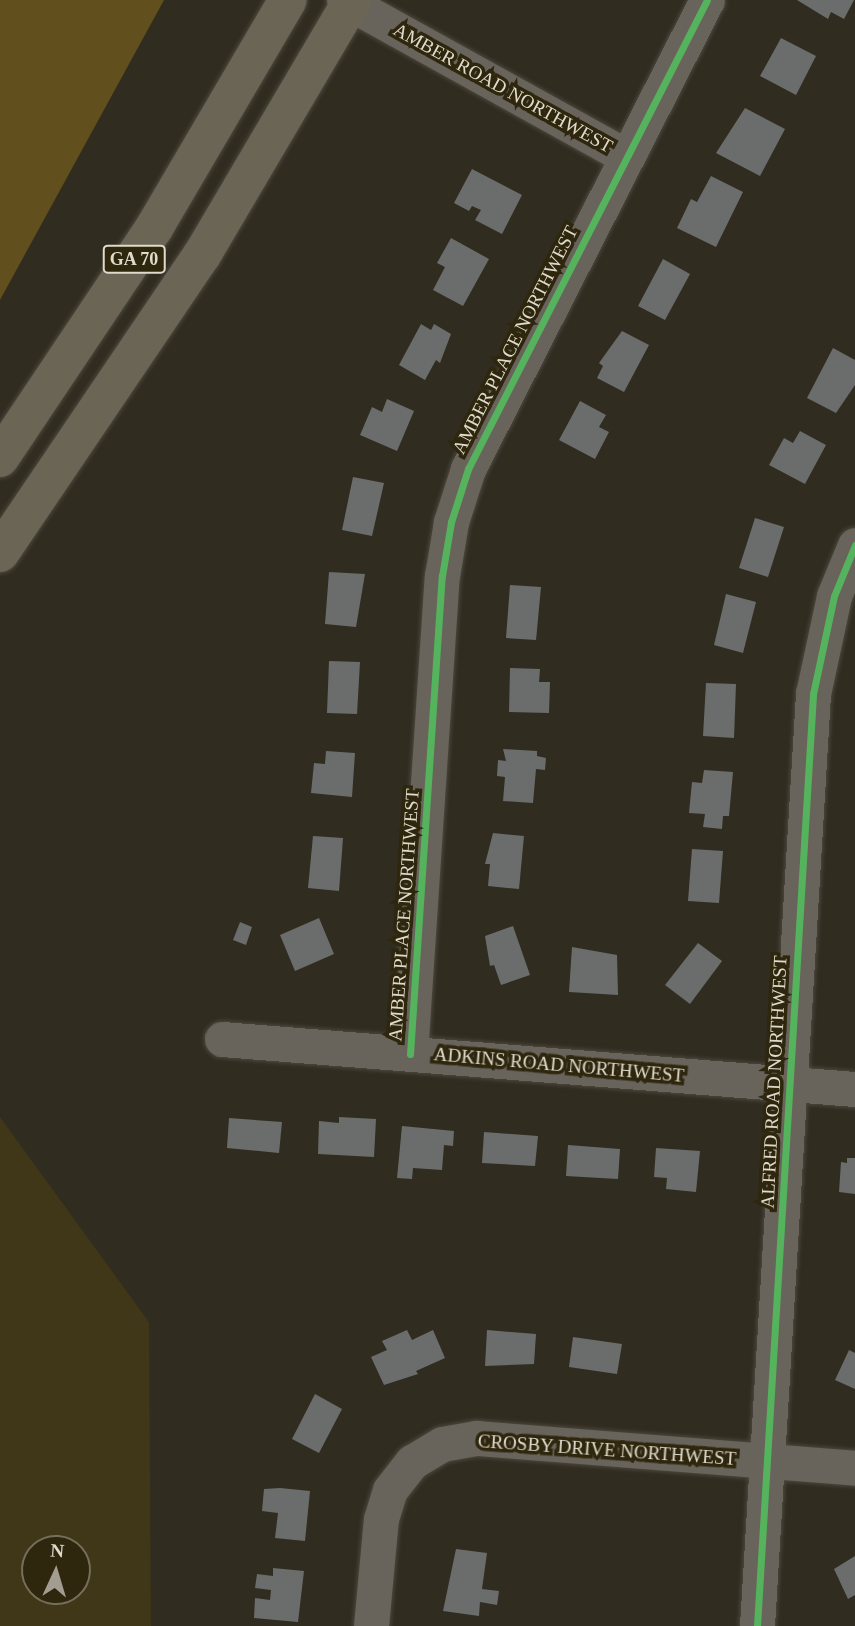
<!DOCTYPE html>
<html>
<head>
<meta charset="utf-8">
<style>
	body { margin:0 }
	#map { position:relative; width:855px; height:1626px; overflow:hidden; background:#312c20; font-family:Georgia,serif }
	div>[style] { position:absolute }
	.built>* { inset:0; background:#403618 }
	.forest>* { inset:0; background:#61501d }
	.building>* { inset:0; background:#6b6d6c }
	.roads { filter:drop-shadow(0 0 2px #4c473d) drop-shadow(0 0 2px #4c473d) }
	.minor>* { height:35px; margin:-17.5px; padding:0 17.5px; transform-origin:17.5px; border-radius:17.5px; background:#68645b }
	.major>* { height:38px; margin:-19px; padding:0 19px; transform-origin:19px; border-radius:19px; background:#6b6555 }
	.cycleway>* { height:7px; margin:-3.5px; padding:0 3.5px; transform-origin:3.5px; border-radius:3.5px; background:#56b35d }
	span { translate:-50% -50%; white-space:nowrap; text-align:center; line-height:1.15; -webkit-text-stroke:7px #2f260e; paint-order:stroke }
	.shield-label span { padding:2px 5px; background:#2f260e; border:2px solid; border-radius:5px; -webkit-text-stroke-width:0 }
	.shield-label { font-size:18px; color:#dfdacc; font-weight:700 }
	.street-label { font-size:19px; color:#dfdacc }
	.north { position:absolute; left:21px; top:1535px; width:70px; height:70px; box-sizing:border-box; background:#2f260e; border:2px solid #756e5a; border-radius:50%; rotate:4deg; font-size:19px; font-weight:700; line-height:28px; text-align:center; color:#dfdacc }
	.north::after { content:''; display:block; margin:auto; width:24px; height:32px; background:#a29d90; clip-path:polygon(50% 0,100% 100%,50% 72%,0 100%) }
</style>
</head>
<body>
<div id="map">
	<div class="built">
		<i style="clip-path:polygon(evenodd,0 1117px,149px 1322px,151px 1626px,0 1626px,0 1117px,35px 1549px,77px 1549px,77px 1591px,35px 1591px,35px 1549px)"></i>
	</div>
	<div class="forest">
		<i style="clip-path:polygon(0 0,164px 0,0 300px)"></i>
	</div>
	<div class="building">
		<i style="clip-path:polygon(797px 0,854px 0,844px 19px,831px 12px,828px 19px)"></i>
		<i style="clip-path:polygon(781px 38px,816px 56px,796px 95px,760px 76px)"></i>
		<i style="clip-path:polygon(745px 108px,785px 129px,760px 176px,716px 153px)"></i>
		<i style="clip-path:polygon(472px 169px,522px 195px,502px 234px,475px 220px,481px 210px,472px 206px,469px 211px,454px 203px)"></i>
		<i style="clip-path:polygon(711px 176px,743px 192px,716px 247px,677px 228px,691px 199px,697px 202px)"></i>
		<i style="clip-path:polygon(451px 238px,489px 259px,463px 306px,433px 290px,445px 267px,437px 263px)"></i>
		<i style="clip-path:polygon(663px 259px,690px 274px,665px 320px,638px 306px)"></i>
		<i style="clip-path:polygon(421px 324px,431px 330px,434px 324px,451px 334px,440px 363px,436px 360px,425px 380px,399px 365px)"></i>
		<i style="clip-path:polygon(622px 331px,649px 345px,624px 392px,597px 378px,603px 366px,599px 363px)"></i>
		<i style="clip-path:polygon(833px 348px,855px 360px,855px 385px,836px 413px,807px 398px)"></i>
		<i style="clip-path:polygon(387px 399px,414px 411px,397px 451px,360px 435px,372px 407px,382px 412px)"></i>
		<i style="clip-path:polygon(580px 401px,606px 415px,599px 427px,609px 432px,595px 459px,559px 440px)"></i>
		<i style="clip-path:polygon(800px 431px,826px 445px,805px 484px,769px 465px,784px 438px,793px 443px)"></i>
		<i style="clip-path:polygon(353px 477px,384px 483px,372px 536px,342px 530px)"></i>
		<i style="clip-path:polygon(755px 518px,784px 527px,768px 577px,739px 568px)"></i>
		<i style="clip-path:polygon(329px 572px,365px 574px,356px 627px,325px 624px)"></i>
		<i style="clip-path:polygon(510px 585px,541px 587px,536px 640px,506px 638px)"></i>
		<i style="clip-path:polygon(726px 594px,756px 602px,743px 653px,714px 645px)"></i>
		<i style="clip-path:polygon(329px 661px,360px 662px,357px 714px,327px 713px)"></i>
		<i style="clip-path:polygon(510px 668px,540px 669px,539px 682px,550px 682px,549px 713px,509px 712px)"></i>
		<i style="clip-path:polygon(706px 683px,736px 684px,734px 738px,703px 736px)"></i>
		<i style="clip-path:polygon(503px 749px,537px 751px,537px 756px,546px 758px,545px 770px,536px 769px,533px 803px,503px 801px,505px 777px,497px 776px,498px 760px,506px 761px)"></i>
		<i style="clip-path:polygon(326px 751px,355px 753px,352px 797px,311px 793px,314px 763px,325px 764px)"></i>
		<i style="clip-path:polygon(704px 770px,733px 772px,729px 816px,723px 816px,722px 829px,703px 827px,705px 814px,689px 813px,692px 782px,702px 783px)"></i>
		<i style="clip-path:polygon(493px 833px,524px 836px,519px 889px,488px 886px,490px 864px,485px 864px)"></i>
		<i style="clip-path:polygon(313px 836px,343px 838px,339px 891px,308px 888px)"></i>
		<i style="clip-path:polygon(692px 849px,723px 851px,719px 903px,688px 901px)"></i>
		<i style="clip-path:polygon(319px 918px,334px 954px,295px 971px,280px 935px)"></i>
		<i style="clip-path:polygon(240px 922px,252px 927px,246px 945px,233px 940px)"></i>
		<i style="clip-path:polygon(513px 926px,530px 975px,501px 985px,494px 965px,490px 966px,485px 936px)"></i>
		<i style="clip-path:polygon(698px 943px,722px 961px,690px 1004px,665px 985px)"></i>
		<i style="clip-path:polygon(572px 947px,617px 955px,618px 995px,569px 992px)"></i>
		<i style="clip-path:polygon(339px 1117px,376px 1119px,374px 1157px,318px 1154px,319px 1121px,339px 1123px)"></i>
		<i style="clip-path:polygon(229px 1118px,282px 1122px,279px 1153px,227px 1148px)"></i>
		<i style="clip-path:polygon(402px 1126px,454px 1131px,453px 1146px,444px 1145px,442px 1170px,413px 1168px,412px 1179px,397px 1178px)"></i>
		<i style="clip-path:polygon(484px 1132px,538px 1136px,535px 1166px,482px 1163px)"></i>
		<i style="clip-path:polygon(568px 1145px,620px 1149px,618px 1179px,566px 1176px)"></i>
		<i style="clip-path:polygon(656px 1148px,700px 1151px,696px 1192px,666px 1189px,667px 1178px,654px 1177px)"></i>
		<i style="clip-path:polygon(847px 1158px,855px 1158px,855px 1194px,839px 1192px,841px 1162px,847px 1163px)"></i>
		<i style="clip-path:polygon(407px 1330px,412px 1340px,433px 1330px,445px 1358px,416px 1371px,418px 1374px,384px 1385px,371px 1357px,387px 1350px,382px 1341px)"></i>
		<i style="clip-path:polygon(487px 1330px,536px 1334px,534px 1364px,485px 1366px)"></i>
		<i style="clip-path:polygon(573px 1337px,622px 1344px,617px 1374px,569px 1367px)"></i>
		<i style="clip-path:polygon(849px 1350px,855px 1353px,855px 1389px,835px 1380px)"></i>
		<i style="clip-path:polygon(315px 1394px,342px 1409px,319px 1453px,292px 1439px)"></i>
		<i style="clip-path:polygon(280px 1488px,310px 1491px,305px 1541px,275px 1538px,278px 1513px,262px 1511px,264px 1489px)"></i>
		<i style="clip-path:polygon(456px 1549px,487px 1553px,482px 1589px,499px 1591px,497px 1605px,480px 1602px,479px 1616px,443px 1611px)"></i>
		<i style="clip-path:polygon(855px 1556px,855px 1595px,848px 1599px,834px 1569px)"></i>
		<i style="clip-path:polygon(273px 1568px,304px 1571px,298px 1622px,254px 1618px,255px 1598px,270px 1600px,271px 1590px,255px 1588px,257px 1574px,273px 1576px)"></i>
	</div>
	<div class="roads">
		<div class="minor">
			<i style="left:344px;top:0;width:321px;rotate:29deg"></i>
			<i style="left:222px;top:1039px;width:635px;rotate:4.52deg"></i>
			<i style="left:410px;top:1054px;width:479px;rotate:-86.2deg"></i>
			<i style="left:442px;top:576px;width:55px;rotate:-80.5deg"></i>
			<i style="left:451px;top:522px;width:56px;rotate:-72.2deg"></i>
			<i style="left:468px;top:469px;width:526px;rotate:-63deg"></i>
			<i style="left:371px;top:1626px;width:107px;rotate:-84.7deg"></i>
			<i style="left:381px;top:1519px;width:30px;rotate:-73deg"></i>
			<i style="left:390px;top:1490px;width:36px;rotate:-52deg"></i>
			<i style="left:412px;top:1462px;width:35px;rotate:-31deg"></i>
			<i style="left:442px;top:1444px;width:36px;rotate:-10deg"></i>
			<i style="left:477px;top:1438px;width:379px;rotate:4.5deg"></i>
			<i style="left:757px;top:1626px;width:934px;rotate:-86.56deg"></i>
			<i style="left:813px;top:694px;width:100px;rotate:-77.9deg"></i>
			<i style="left:834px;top:596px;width:55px;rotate:-67.6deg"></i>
		</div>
		<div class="major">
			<i style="left:0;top:458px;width:277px;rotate:-56.2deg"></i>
			<i style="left:154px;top:228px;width:264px;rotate:-59.6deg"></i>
			<i style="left:0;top:553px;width:360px;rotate:-55.9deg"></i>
			<i style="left:202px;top:255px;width:296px;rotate:-59.5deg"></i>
		</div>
	</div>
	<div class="cycleway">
		<i style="left:410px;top:1054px;width:479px;rotate:-86.2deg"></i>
		<i style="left:442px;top:576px;width:55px;rotate:-80.5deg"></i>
		<i style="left:451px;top:522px;width:56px;rotate:-72.2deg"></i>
		<i style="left:468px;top:469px;width:526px;rotate:-63deg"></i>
		<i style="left:757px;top:1626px;width:934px;rotate:-86.56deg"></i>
		<i style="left:813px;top:694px;width:100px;rotate:-77.9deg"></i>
		<i style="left:834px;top:596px;width:55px;rotate:-67.6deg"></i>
	</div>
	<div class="shield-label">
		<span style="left:134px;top:259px">GA 70</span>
	</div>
	<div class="street-label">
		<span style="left:503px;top:88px;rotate:29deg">AMBER ROAD NORTHWEST</span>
		<span style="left:515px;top:340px;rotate:-63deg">AMBER PLACE NORTHWEST</span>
		<span style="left:404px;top:915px;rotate:-86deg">AMBER PLACE NORTHWEST</span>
		<span style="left:559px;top:1065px;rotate:5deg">ADKINS ROAD NORTHWEST</span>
		<span style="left:774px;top:1082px;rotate:-87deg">ALFRED ROAD NORTHWEST</span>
		<span style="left:607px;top:1450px;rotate:4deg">CROSBY DRIVE NORTHWEST</span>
	</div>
	<div class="north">N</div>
</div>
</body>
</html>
